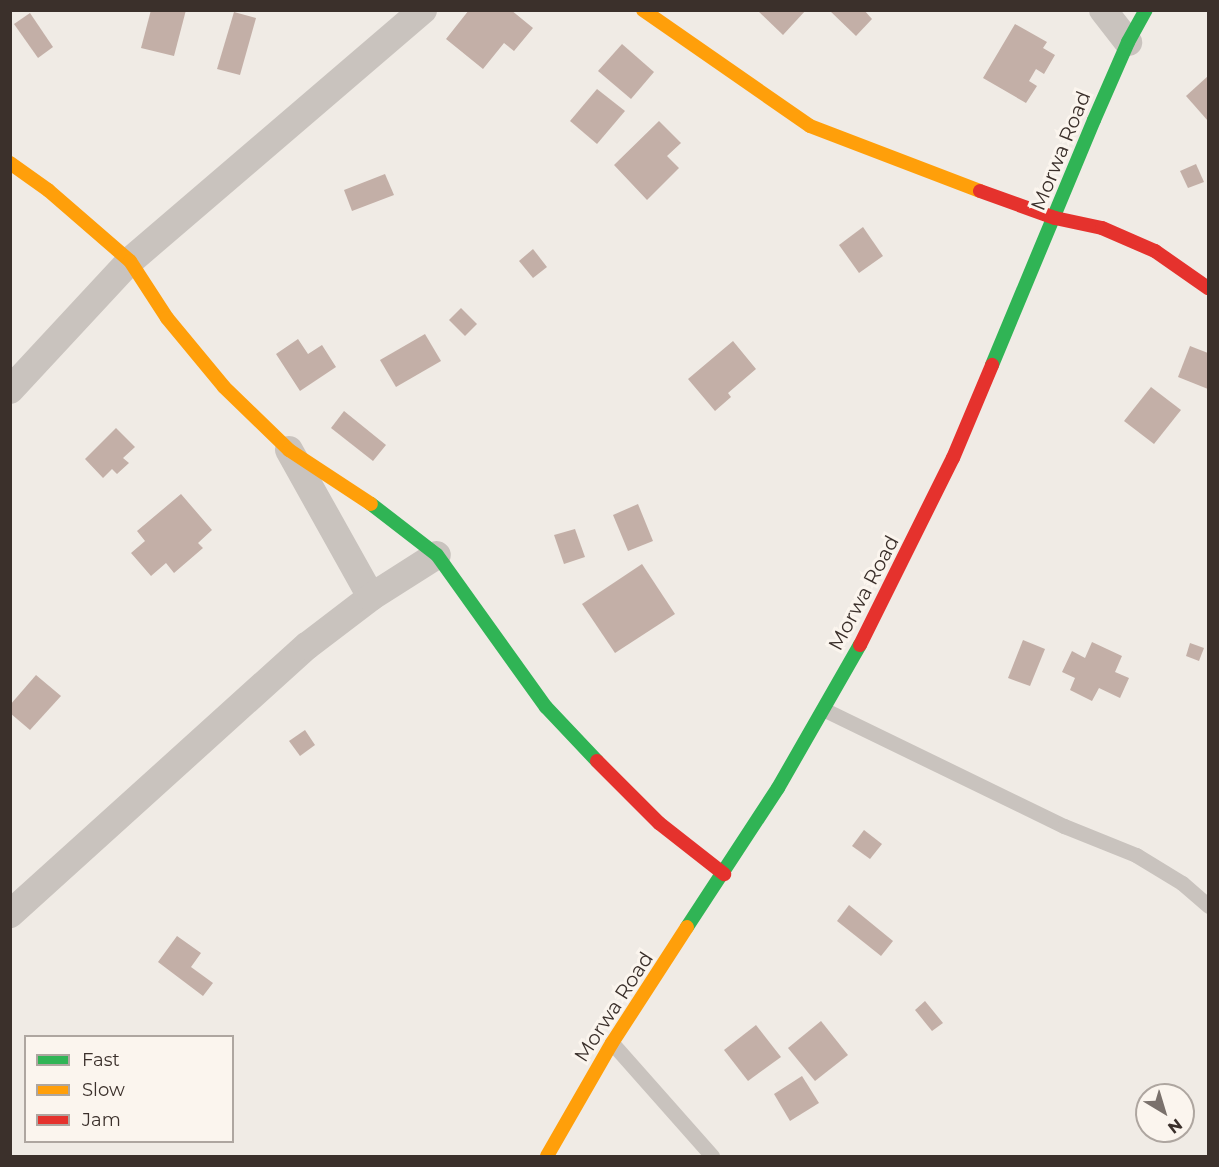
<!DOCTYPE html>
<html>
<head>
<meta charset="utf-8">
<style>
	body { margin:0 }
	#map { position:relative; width:1219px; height:1167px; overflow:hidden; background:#f0ebe5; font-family:Montserrat,sans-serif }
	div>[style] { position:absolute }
	.building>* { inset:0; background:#c3afa7 }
	.lane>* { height:15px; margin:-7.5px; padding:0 7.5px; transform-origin:7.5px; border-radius:7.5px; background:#c9c3be }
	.street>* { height:28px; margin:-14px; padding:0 14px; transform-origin:14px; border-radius:14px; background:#c9c3be }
	.fast>* { height:14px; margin:-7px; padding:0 7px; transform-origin:7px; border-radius:7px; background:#30b455 }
	.slow>* { height:14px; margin:-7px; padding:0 7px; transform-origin:7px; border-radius:7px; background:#ff9f0a }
	.jam>* { height:14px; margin:-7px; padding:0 7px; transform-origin:7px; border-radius:7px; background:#e5322d }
	span { translate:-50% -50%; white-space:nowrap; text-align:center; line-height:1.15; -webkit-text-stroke:6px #fbf5ee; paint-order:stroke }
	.street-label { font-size:20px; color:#3b302b }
	.frame { position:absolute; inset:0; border:12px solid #3b302b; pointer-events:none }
	.legend { position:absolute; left:24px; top:1035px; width:210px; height:108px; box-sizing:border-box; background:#fbf5ee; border:2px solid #aea6a0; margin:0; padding:8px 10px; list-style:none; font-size:18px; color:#3b302b }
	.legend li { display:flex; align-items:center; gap:12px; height:30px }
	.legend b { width:30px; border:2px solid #aea6a0 }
	.north { position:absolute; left:1135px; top:1083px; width:60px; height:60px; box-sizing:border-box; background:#fbf5ee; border:2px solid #aea6a0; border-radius:50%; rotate:142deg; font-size:16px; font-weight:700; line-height:24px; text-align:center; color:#3b302b }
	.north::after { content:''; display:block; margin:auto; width:21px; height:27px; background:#7a716c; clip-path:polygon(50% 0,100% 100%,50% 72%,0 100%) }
</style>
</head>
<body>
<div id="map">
	<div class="building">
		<i style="clip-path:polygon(151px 10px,186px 10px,174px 56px,141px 48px)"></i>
		<i style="clip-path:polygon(469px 10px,511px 10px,533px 28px,514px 51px,504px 43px,483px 69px,446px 39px)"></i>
		<i style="clip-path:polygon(757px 10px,806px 10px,783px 35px)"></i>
		<i style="clip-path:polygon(829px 10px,864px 10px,872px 19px,856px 36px)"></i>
		<i style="clip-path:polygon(234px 12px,256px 18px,240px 75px,217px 69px)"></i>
		<i style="clip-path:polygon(30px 13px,53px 47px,38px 58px,14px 24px)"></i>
		<i style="clip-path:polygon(1015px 24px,1047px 42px,1043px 48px,1055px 55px,1044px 74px,1036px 69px,1029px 81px,1037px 86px,1026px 103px,983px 78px)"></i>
		<i style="clip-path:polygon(622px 44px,654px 72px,631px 99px,598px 71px)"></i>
		<i style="clip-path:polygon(1208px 76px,1208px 121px,1186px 96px)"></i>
		<i style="clip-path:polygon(597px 89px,625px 111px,597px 144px,570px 121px)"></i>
		<i style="clip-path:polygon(659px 121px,681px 143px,667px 156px,679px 168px,647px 200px,614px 165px)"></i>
		<i style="clip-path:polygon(1196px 164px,1204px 182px,1188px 188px,1180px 171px)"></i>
		<i style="clip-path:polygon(385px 174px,394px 195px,352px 211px,344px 190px)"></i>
		<i style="clip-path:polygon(863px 227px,883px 256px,859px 273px,839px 245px)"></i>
		<i style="clip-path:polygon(533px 249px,547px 267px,533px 278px,519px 261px)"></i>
		<i style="clip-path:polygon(461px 308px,477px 324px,465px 336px,449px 320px)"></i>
		<i style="clip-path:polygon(425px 334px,441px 361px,396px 387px,380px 360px)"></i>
		<i style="clip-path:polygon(298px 339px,308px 354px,322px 345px,336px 367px,300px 391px,276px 354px)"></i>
		<i style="clip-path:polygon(733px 341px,756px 369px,728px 393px,731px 397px,715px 411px,688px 379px)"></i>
		<i style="clip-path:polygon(1190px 346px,1208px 353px,1208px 389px,1178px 377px)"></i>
		<i style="clip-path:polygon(1151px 387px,1181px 410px,1154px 444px,1124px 421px)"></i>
		<i style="clip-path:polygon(344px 411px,386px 445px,373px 461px,331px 428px)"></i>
		<i style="clip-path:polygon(116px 428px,135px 447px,123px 458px,129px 463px,117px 474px,112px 469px,103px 478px,85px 459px)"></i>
		<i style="clip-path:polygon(181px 494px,212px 530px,198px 543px,203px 548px,174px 573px,166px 563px,151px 576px,131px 553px,145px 541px,137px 531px)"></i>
		<i style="clip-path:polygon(638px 504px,653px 541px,628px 551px,613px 515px)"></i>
		<i style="clip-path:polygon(575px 529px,585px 557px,564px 564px,554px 535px)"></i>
		<i style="clip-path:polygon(642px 564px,675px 614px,615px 653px,582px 604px)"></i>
		<i style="clip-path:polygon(1023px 640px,1045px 649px,1030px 686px,1008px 678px)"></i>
		<i style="clip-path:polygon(1092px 642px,1122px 656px,1115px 672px,1129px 678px,1120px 698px,1099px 688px,1092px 701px,1070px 690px,1075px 678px,1062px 672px,1072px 651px,1085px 658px)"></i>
		<i style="clip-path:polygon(1190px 643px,1204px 648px,1199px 661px,1186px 656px)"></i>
		<i style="clip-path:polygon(36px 675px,61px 696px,30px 730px,10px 713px,10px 705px)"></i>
		<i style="clip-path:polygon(305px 730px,315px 745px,300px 756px,289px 741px)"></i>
		<i style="clip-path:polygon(864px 830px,882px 844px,870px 859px,852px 846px)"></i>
		<i style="clip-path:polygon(849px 905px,893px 941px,881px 956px,837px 921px)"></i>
		<i style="clip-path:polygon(177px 936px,201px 953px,191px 967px,213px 983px,203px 996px,158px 962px)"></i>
		<i style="clip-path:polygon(925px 1001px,943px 1023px,932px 1031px,915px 1010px)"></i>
		<i style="clip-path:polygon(821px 1021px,848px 1055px,815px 1081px,788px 1048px)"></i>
		<i style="clip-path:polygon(756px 1025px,781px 1057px,748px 1081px,724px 1050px)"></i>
		<i style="clip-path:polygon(802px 1076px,819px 1103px,790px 1121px,774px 1094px)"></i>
	</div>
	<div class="lane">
		<i style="left:825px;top:710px;width:266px;rotate:25.9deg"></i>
		<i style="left:1064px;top:826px;width:78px;rotate:21.9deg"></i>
		<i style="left:1136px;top:855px;width:54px;rotate:31.3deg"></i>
		<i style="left:1182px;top:883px;width:35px;rotate:41deg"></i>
		<i style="left:612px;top:1043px;width:151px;rotate:48.5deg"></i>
	</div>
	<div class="street">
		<i style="left:1103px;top:10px;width:41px;rotate:52deg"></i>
		<i style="left:10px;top:390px;width:176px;rotate:-47.1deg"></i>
		<i style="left:130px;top:261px;width:386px;rotate:-40.6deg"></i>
		<i style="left:289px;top:450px;width:168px;rotate:60.8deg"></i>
		<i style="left:10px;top:914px;width:400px;rotate:-42.1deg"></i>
		<i style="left:307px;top:646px;width:81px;rotate:-37.4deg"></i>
		<i style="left:371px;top:597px;width:78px;rotate:-32.5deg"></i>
	</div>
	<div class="fast">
		<i style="left:992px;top:365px;width:265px;rotate:-67.4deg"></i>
		<i style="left:1094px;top:120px;width:85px;rotate:-66.4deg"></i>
		<i style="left:1128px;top:42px;width:37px;rotate:-61deg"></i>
		<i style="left:371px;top:504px;width:83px;rotate:37.7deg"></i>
		<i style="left:437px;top:555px;width:187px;rotate:54.4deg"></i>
		<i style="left:546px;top:707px;width:74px;rotate:46.6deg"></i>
		<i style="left:687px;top:927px;width:166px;rotate:-56.8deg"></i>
		<i style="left:778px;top:788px;width:165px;rotate:-60.2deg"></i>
	</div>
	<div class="slow">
		<i style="left:643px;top:10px;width:203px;rotate:34.8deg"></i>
		<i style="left:810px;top:126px;width:182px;rotate:20.9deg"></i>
		<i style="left:10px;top:163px;width:47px;rotate:35.4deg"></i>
		<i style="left:48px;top:190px;width:108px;rotate:40.9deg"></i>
		<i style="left:130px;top:261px;width:68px;rotate:57deg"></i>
		<i style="left:167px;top:318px;width:89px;rotate:50.4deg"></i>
		<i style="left:224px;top:387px;width:91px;rotate:44.1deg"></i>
		<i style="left:289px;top:450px;width:98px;rotate:33.4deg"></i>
		<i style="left:547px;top:1156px;width:130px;rotate:-60.1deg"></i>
		<i style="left:612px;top:1043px;width:138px;rotate:-57.1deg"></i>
	</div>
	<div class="jam">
		<i style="left:980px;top:191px;width:80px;rotate:19.8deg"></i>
		<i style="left:1055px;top:218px;width:48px;rotate:12deg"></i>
		<i style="left:1102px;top:228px;width:58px;rotate:23.5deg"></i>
		<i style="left:1155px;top:251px;width:65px;rotate:34.9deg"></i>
		<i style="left:860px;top:645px;width:209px;rotate:-63.6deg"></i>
		<i style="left:953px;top:458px;width:101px;rotate:-67.2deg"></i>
		<i style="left:597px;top:761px;width:88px;rotate:45deg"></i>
		<i style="left:659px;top:823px;width:83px;rotate:38.1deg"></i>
	</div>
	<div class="street-label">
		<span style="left:1061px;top:151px;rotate:-68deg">Morwa Road</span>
		<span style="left:864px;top:593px;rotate:-62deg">Morwa Road</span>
		<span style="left:614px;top:1007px;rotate:-57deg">Morwa Road</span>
	</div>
	<div class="frame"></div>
	<ul class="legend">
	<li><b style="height:8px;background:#30b455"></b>Fast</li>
	<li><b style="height:8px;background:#ff9f0a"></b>Slow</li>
	<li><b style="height:8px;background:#e5322d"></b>Jam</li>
	</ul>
	<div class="north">N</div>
</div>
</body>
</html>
